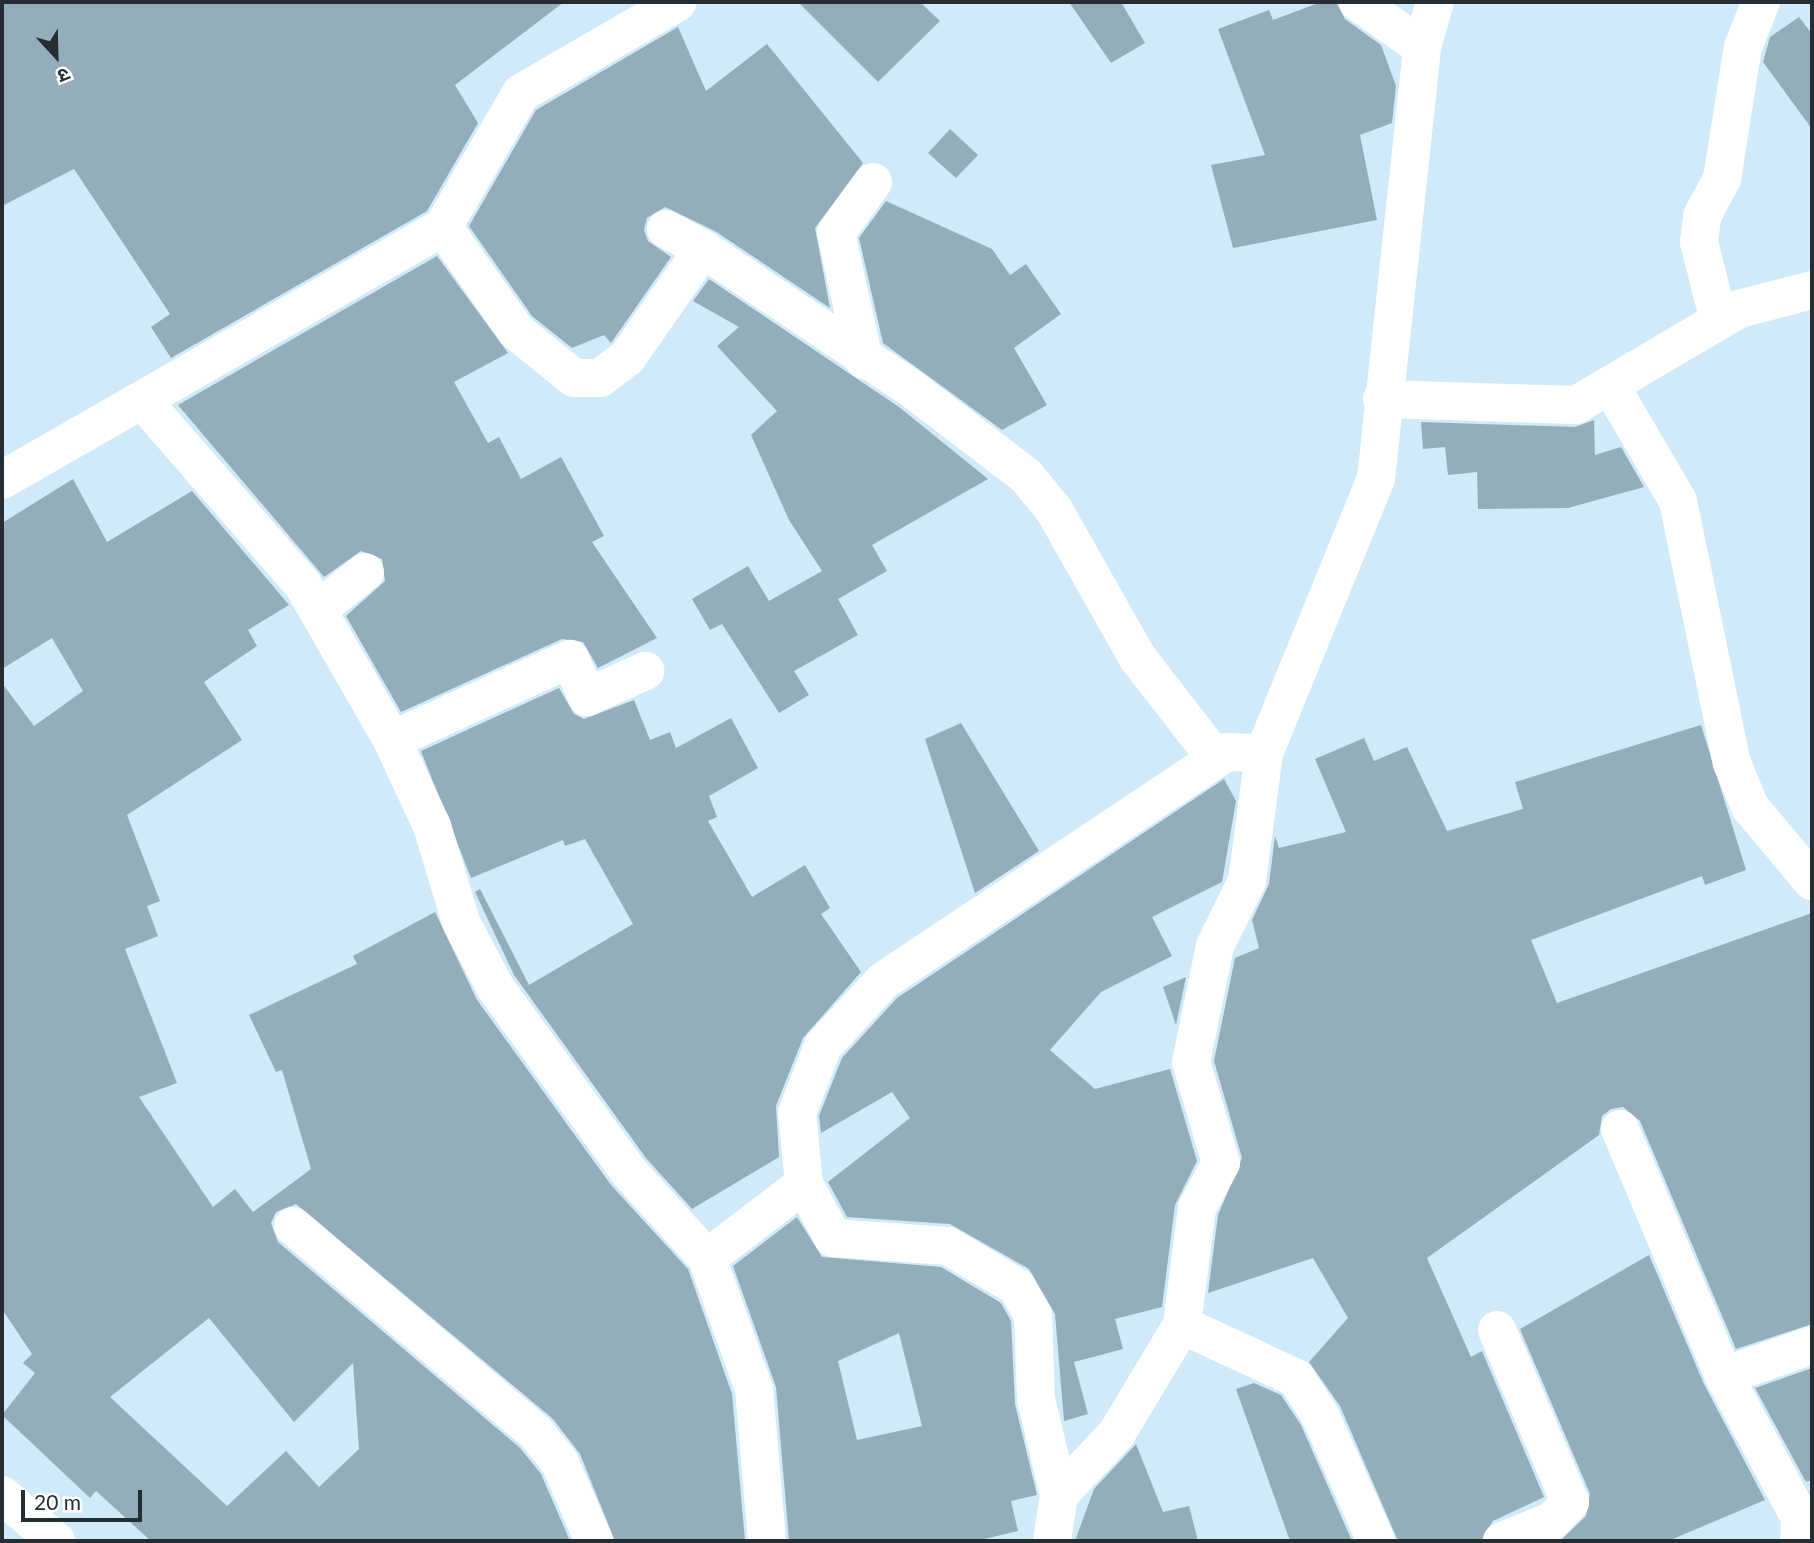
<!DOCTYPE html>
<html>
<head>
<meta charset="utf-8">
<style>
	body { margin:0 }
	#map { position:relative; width:1814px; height:1543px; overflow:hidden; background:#d0eaf9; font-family:Lato,"Noto Sans Devanagari",sans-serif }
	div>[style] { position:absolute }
	.building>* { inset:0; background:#94adbb }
	.minor>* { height:38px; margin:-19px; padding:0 19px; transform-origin:19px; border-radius:19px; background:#fff }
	span { translate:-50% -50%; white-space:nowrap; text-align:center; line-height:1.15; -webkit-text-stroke:5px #fff; paint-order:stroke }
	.frame { position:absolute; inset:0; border:4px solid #232d32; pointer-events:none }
	.north { position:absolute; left:21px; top:21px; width:70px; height:70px; -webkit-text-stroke:5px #fff; paint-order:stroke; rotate:158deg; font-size:19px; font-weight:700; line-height:28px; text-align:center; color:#232d32 }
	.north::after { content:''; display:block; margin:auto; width:24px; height:32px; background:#232d32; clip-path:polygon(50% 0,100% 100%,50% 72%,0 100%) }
	.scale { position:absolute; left:21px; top:1490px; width:121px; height:32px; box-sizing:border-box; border:4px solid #232d32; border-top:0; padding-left:9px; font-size:21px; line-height:24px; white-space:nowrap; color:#232d32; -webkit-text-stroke:5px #fff; paint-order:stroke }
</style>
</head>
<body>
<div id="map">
	<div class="building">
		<i style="clip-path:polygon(2px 2px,564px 2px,455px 85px,478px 123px,427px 211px,171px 358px,151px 327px,170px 314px,74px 169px,2px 206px)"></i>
		<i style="clip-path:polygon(798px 2px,920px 2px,940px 21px,878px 82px)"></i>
		<i style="clip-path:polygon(1069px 2px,1121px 2px,1145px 43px,1111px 63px)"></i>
		<i style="clip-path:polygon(1321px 2px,1336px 2px,1345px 19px,1381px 45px,1396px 86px,1392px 123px,1360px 135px,1377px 220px,1233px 248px,1211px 165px,1265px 155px,1218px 29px,1269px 10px,1273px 20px)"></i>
		<i style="clip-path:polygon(1799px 17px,1812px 34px,1812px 129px,1763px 62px,1770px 37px)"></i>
		<i style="clip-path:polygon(678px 27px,706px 91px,767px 44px,863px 163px,815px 228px,830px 308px,715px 231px,665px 207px,647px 218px,644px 230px,648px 241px,671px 257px,611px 343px,604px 335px,572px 348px,532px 316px,469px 226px,536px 110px)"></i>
		<i style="clip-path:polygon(950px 129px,978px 155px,956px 178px,928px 153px)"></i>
		<i style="clip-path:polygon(886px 201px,992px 249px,1010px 275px,1026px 264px,1061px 314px,1014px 348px,1047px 405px,1002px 430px,883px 343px,859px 238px)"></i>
		<i style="clip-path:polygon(437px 256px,508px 353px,454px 382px,488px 443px,499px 437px,521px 479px,561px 457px,604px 536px,592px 542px,657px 638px,598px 668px,583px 642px,562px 639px,401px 712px,346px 616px,385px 581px,382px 559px,361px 551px,324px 577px,178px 405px)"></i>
		<i style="clip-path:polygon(709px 279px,899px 407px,988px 479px,872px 545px,887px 571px,838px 599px,858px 635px,794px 671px,809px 695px,779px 713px,722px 624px,710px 630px,692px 599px,748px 566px,769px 601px,822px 571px,789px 520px,751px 435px,777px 411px,717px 346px,739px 327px,693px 301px)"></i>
		<i style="clip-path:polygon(1594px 420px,1595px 455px,1621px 447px,1644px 487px,1568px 508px,1478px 509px,1477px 472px,1448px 475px,1445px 447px,1423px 449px,1421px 422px,1575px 427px)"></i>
		<i style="clip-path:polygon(evenodd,73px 479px,107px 542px,192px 491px,289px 605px,248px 630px,257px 646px,204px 682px,242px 740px,127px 815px,160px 901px,147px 906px,158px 936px,125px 949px,177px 1083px,139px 1097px,213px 1207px,235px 1189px,253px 1212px,311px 1169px,282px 1070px,276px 1072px,249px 1015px,357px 964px,353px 956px,435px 912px,477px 1000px,611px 1185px,688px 1269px,732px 1394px,745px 1541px,615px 1541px,580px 1454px,553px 1419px,296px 1204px,276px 1212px,271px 1223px,278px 1242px,520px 1448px,541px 1474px,570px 1541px,151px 1541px,96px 1491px,90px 1498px,2px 1415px,35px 1373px,23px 1363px,32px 1354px,2px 1309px,2px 683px,34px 726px,83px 691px,52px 638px,2px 669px,2px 523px,73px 479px,209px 1318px,294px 1422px,353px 1363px,359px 1449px,319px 1487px,286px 1451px,227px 1506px,110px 1397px,209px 1318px)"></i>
		<i style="clip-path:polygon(559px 688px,574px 714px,584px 719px,634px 700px,650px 740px,670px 732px,676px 748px,731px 718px,758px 768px,709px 796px,717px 817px,708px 821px,752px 897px,805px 865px,830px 908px,821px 914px,861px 972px,803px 1038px,776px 1106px,779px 1157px,692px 1209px,646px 1158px,514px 975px,475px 892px,480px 889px,529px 985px,633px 924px,585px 839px,565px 846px,563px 840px,471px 878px,421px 751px)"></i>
		<i style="clip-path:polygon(961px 723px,1039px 851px,975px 893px,925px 739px)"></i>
		<i style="clip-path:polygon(1701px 725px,1746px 870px,1705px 885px,1702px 876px,1531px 940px,1557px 1003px,1812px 913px,1812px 1324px,1736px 1349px,1640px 1121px,1623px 1107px,1611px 1109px,1602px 1116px,1599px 1135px,1427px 1258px,1471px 1357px,1482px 1351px,1544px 1497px,1493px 1521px,1481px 1541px,1398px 1541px,1340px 1406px,1309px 1362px,1348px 1318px,1313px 1258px,1208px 1293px,1218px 1215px,1242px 1158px,1214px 1061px,1235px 958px,1259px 948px,1252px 920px,1269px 884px,1275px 836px,1279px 848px,1346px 832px,1315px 759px,1364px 738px,1374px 761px,1407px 747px,1447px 831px,1523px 809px,1515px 782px)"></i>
		<i style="clip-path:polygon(1224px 779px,1236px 801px,1222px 882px,1152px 917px,1172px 956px,1101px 992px,1050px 1050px,1095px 1089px,1170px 1069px,1197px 1161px,1175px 1205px,1162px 1307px,1115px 1319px,1123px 1349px,1074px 1362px,1088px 1414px,1064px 1421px,1055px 1314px,1029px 1269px,950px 1224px,847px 1217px,828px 1182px,910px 1118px,892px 1092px,821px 1133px,819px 1116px,842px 1058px,897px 998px)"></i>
		<i style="clip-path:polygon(1186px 977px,1176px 1025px,1163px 987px)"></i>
		<i style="clip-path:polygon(evenodd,797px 1217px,822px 1257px,941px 1267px,1001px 1303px,1011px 1321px,1015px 1404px,1037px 1495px,1011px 1501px,1018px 1531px,976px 1541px,789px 1541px,776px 1387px,733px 1266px,797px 1217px,899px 1333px,922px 1426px,857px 1440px,838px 1361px,899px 1333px)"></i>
		<i style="clip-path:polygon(1649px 1255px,1704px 1384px,1765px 1500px,1668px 1541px,1560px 1541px,1586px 1516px,1590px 1494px,1520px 1329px)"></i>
		<i style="clip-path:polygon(1812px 1368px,1812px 1480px,1806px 1482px,1755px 1388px)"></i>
		<i style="clip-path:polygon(1254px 1383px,1281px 1395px,1301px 1425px,1352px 1541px,1290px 1541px,1236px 1389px)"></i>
		<i style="clip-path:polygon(1136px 1444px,1163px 1512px,1189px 1506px,1198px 1541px,1075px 1541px,1094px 1489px)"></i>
	</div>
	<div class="minor">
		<i style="left:1358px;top:2px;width:78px;rotate:35.1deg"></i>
		<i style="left:443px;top:227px;width:127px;rotate:54.9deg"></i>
		<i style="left:516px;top:331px;width:75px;rotate:39deg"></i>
		<i style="left:574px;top:378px;width:26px"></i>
		<i style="left:600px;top:378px;width:34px;rotate:-37deg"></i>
		<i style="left:627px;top:358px;width:133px;rotate:-55.1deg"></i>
		<i style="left:703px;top:249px;width:252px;rotate:33.8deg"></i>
		<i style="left:912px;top:389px;width:143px;rotate:37.3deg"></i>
		<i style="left:1026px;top:476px;width:44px;rotate:50.5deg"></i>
		<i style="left:1054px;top:510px;width:169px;rotate:60.5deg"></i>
		<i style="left:1137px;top:657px;width:129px;rotate:52.2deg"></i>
		<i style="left:666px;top:229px;width:42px;rotate:28.4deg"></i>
		<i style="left:1719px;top:321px;width:81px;rotate:-104.2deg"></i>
		<i style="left:1699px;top:242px;width:26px;rotate:-83deg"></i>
		<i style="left:1702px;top:216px;width:42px;rotate:-61.6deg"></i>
		<i style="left:1722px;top:179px;width:134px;rotate:-81deg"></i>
		<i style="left:1743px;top:47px;width:48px;rotate:-68.2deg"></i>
		<i style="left:864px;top:360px;width:130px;rotate:-102.4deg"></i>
		<i style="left:836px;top:233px;width:63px;rotate:-54deg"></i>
		<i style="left:1610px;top:385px;width:134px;rotate:59.6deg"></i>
		<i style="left:1678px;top:501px;width:268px;rotate:78.4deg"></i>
		<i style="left:1732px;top:763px;width:48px;rotate:67.8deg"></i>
		<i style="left:1750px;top:807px;width:97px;rotate:50deg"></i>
		<i style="left:1382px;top:399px;width:194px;rotate:1.8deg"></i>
		<i style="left:1576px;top:405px;width:189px;rotate:-30.5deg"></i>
		<i style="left:1739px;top:309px;width:75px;rotate:-14.6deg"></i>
		<i style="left:143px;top:401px;width:244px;rotate:49deg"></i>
		<i style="left:303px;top:585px;width:179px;rotate:60.1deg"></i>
		<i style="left:392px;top:740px;width:95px;rotate:65.1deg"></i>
		<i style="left:432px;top:826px;width:100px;rotate:73.2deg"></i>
		<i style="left:461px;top:922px;width:73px;rotate:62.4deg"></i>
		<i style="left:495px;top:987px;width:228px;rotate:54.1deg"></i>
		<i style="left:629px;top:1172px;width:116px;rotate:47.8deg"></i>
		<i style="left:707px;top:1258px;width:139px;rotate:70.3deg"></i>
		<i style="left:754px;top:1389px;width:153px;rotate:85.1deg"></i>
		<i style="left:2px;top:480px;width:508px;rotate:-29.84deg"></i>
		<i style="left:443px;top:227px;width:155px;rotate:-59.8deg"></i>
		<i style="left:521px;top:93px;width:181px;rotate:-30.1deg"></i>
		<i style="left:319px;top:609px;width:59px;rotate:-38.8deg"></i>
		<i style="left:392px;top:740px;width:196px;rotate:-24.5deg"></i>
		<i style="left:570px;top:659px;width:42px;rotate:65.9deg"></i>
		<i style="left:587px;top:697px;width:64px;rotate:-24.1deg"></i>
		<i style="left:1620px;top:1129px;width:268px;rotate:67.2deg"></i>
		<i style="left:1724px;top:1376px;width:161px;rotate:61.8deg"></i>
		<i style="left:1800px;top:1518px;width:23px;rotate:92deg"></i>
		<i style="left:293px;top:1226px;width:319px;rotate:40.4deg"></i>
		<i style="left:536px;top:1433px;width:38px;rotate:51deg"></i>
		<i style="left:560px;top:1463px;width:85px;rotate:66.4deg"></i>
		<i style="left:707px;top:1258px;width:122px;rotate:-37.3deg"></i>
		<i style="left:1182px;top:1325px;width:126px;rotate:24.9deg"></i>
		<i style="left:1296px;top:1378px;width:44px;rotate:57deg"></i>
		<i style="left:1320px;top:1415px;width:138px;rotate:66deg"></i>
		<i style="left:1497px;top:1330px;width:187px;rotate:67deg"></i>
		<i style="left:1570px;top:1502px;width:26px;rotate:133deg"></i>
		<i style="left:1552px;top:1521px;width:54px;rotate:158.2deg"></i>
		<i style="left:1724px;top:1376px;width:93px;rotate:-19.4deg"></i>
		<i style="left:2px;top:1495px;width:71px;rotate:40.4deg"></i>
		<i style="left:1059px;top:1495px;width:99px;rotate:-103.5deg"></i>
		<i style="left:1036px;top:1399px;width:84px;rotate:-92deg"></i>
		<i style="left:1033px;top:1315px;width:32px;rotate:-120deg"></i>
		<i style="left:1017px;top:1287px;width:80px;rotate:-149.3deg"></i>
		<i style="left:948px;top:1246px;width:115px;rotate:-176deg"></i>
		<i style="left:833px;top:1238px;width:61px;rotate:-118.2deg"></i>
		<i style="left:804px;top:1184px;width:71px;rotate:-95.6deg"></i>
		<i style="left:797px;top:1113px;width:72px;rotate:-68.8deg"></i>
		<i style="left:823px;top:1046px;width:88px;rotate:-47.3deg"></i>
		<i style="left:883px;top:981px;width:412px;rotate:-33.7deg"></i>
		<i style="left:1226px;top:752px;width:38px;rotate:2deg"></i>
		<i style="left:1052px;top:1541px;width:47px;rotate:-81.3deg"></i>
		<i style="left:1059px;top:1495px;width:85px;rotate:-46.9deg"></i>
		<i style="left:1117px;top:1433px;width:126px;rotate:-59deg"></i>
		<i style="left:1182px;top:1325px;width:118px;rotate:-82.7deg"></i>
		<i style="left:1197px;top:1208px;width:51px;rotate:-61.9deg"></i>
		<i style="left:1221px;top:1163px;width:105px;rotate:-106.5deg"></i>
		<i style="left:1191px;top:1062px;width:118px;rotate:-78.3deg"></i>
		<i style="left:1215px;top:946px;width:72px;rotate:-63.8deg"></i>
		<i style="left:1247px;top:881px;width:129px;rotate:-82.4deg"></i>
		<i style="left:1264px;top:753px;width:296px;rotate:-67.8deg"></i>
		<i style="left:1376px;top:479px;width:434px;rotate:-83.9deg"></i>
		<i style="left:1422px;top:47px;width:47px;rotate:-73.9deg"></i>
	</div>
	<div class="frame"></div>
	<div class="north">उ</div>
	<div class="scale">20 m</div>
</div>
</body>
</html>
